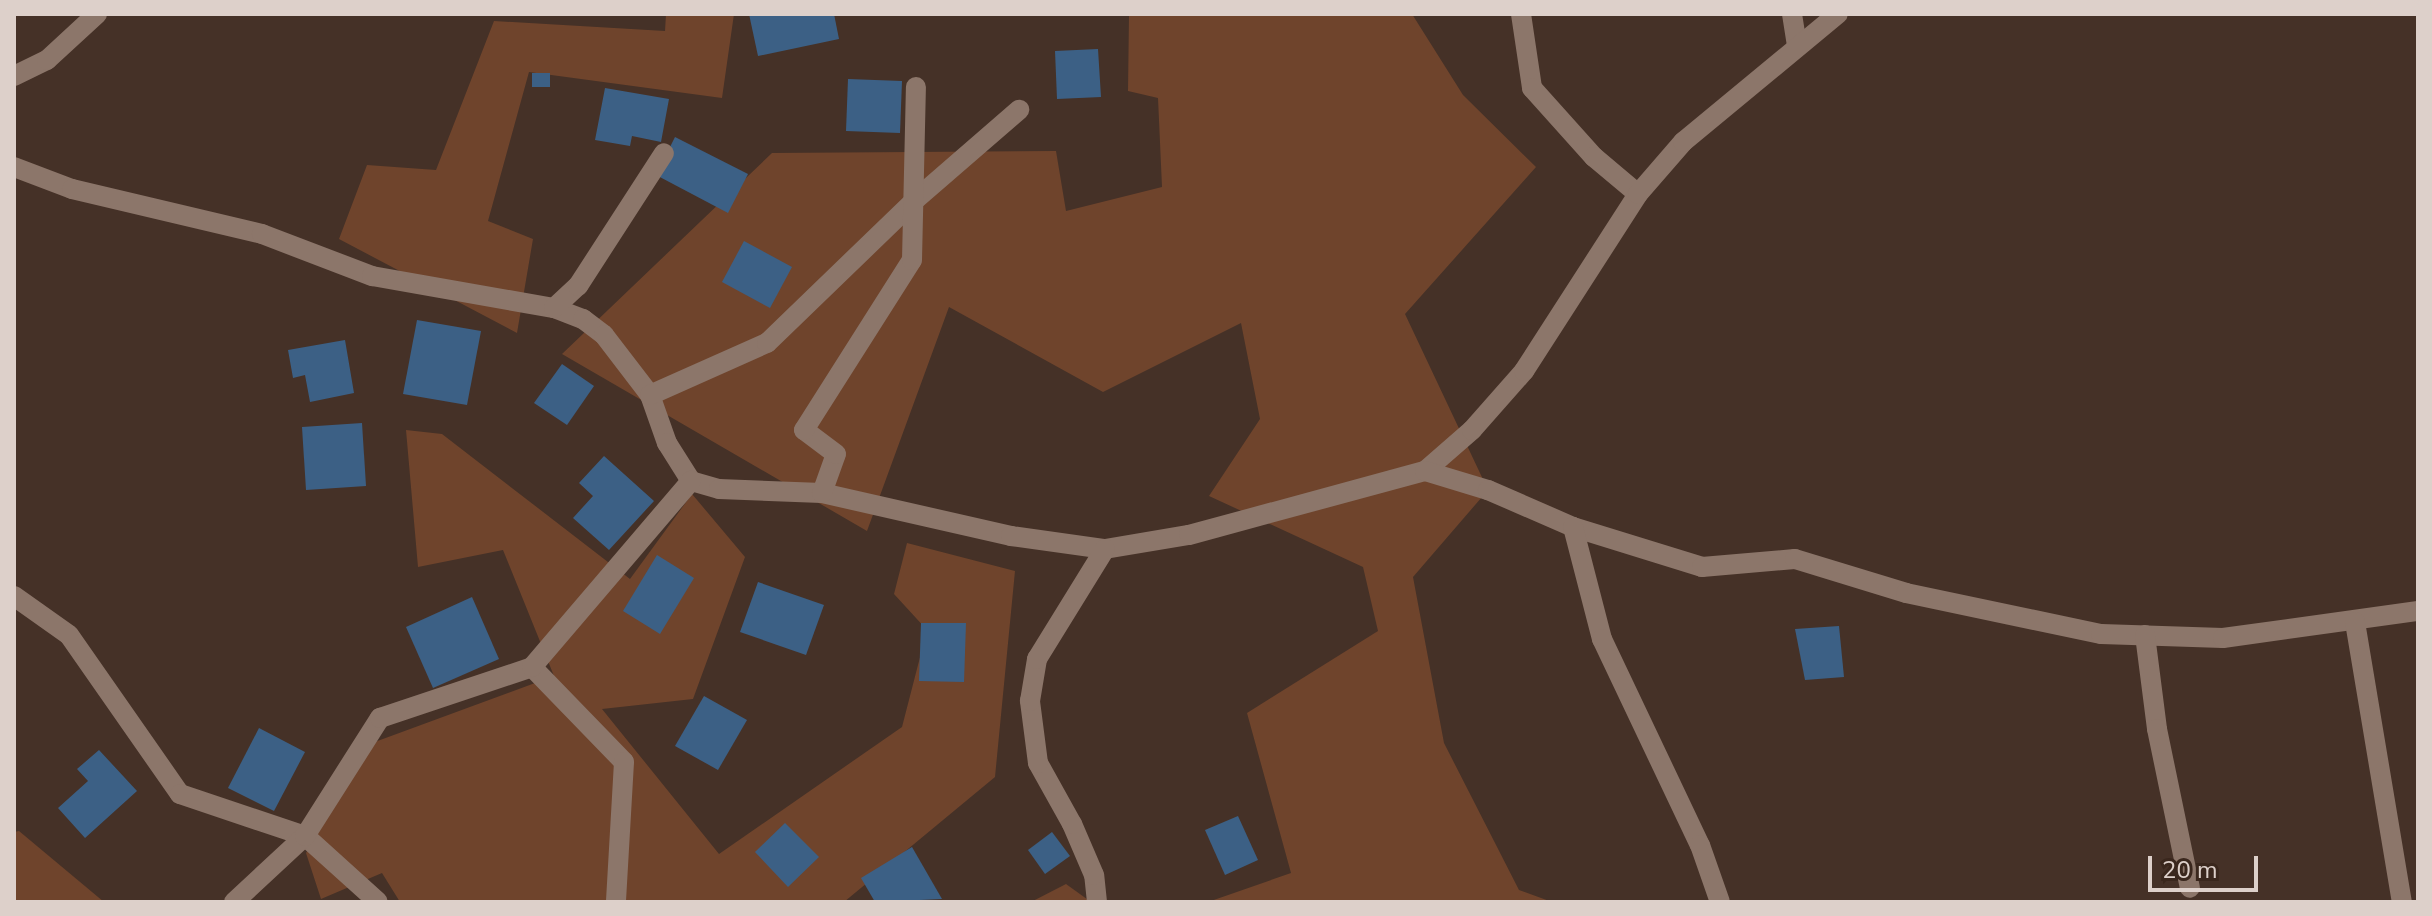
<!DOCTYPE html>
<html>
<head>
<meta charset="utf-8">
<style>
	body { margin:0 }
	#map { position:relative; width:2432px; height:916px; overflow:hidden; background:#453127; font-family:"Nunito Sans",sans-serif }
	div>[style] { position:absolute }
	.green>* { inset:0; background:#6f442c }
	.building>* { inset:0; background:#3c6085 }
	.minor>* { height:20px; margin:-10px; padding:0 10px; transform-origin:10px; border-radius:10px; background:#8c766a }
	span { translate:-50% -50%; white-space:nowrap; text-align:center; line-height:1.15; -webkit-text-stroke:8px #3a271d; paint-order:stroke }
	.frame { position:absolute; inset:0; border:16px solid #ddd0ca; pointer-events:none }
	.scale { position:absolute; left:2148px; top:856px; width:110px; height:36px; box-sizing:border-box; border:4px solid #ddd0ca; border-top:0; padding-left:10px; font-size:24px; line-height:28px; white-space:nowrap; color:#ddd0ca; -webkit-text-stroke:6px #3a271d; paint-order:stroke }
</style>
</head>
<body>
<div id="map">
	<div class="green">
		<i style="clip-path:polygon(666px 14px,734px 14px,722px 98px,529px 72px,488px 221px,533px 239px,517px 333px,339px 239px,367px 165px,436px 170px,494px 21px,665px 31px)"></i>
		<i style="clip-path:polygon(1129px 14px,1412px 14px,1463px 95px,1536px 167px,1405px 314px,1488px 490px,1413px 577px,1444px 743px,1519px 890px,1552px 902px,1208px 902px,1291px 873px,1247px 713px,1378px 631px,1363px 567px,1209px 496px,1260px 419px,1241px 323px,1103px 392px,949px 307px,867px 531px,562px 354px,772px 153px,1056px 151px,1066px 211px,1162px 187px,1158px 98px,1128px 91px)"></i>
		<i style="clip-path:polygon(406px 430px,442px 434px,630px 579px,692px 494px,745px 557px,693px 699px,602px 709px,719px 854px,902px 727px,927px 630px,894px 594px,907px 543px,1015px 571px,995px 777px,844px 902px,400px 902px,382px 873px,321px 899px,306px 853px,372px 743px,554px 676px,503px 550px,418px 567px)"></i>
		<i style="clip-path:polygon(19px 831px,104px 902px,14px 902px,14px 832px)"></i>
		<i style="clip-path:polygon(1066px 884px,1091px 902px,1031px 902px)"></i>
	</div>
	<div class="building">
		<i style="clip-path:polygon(749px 14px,834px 14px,839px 39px,758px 56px)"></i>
		<i style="clip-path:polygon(1098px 49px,1101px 97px,1057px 99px,1055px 51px)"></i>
		<i style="clip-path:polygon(532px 73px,550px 73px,550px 87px,532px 87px)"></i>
		<i style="clip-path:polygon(848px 79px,902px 81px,900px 133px,846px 131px)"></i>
		<i style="clip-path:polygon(605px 88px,669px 99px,661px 142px,632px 136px,630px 146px,595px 140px)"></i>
		<i style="clip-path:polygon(675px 137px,748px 174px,728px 213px,656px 175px)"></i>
		<i style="clip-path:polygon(744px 241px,792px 267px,770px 308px,722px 282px)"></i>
		<i style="clip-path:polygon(417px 320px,481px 331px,467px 405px,403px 394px)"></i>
		<i style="clip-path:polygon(345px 340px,354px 393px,310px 402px,305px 375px,293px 378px,288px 350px)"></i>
		<i style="clip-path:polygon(562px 364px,594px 386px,567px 425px,534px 403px)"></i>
		<i style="clip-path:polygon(362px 423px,366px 486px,306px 490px,302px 427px)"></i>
		<i style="clip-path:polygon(604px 456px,654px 501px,609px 550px,573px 518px,593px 496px,579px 483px)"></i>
		<i style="clip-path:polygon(657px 555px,694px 578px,660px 634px,623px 611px)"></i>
		<i style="clip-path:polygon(758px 582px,824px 605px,806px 655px,740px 632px)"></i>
		<i style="clip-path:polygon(472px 597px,499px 659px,433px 688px,406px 627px)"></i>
		<i style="clip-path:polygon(921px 623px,966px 623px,964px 682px,919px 681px)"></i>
		<i style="clip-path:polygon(1839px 626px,1844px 677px,1805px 680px,1795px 629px)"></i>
		<i style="clip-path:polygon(704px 696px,747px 720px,718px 770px,675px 746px)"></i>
		<i style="clip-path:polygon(259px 728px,305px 752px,274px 811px,228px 788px)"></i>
		<i style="clip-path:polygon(99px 750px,137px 791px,85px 838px,58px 808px,88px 781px,77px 769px)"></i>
		<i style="clip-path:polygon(1238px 816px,1258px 860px,1225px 875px,1205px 830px)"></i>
		<i style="clip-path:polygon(785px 823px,819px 857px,788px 887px,755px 852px)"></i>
		<i style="clip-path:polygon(1052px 832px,1070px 856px,1045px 874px,1028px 850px)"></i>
		<i style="clip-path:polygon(912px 847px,942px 899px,875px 902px,861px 878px)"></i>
	</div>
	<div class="minor">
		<i style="left:1521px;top:14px;width:75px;rotate:81.5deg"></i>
		<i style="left:1532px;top:88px;width:93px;rotate:48.1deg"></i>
		<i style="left:1594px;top:157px;width:57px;rotate:40.1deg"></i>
		<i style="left:1792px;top:14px;width:32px;rotate:81deg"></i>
		<i style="left:14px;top:76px;width:37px;rotate:-26deg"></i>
		<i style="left:47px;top:60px;width:68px;rotate:-42.6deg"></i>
		<i style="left:14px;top:167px;width:62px;rotate:20.8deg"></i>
		<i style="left:72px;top:189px;width:195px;rotate:13.3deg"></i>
		<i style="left:262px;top:234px;width:118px;rotate:20.9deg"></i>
		<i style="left:372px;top:276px;width:185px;rotate:10deg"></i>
		<i style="left:554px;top:308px;width:31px;rotate:21deg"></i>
		<i style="left:583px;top:319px;width:26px;rotate:37deg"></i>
		<i style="left:604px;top:335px;width:76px;rotate:52.5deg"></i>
		<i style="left:650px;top:395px;width:51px;rotate:70.5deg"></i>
		<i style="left:667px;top:443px;width:45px;rotate:57.7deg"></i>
		<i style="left:691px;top:481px;width:29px;rotate:16deg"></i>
		<i style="left:719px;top:489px;width:103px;rotate:2.2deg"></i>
		<i style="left:822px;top:493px;width:194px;rotate:12.8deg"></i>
		<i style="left:1011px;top:536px;width:95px;rotate:7.9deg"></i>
		<i style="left:1105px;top:549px;width:85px;rotate:-9.5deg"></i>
		<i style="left:1189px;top:535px;width:245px;rotate:-15.2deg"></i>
		<i style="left:1425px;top:471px;width:62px;rotate:-41.1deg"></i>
		<i style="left:1472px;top:430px;width:79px;rotate:-48.6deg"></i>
		<i style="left:1524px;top:371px;width:211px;rotate:-57.2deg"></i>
		<i style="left:1638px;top:194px;width:69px;rotate:-49.1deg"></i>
		<i style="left:1683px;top:142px;width:201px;rotate:-39.6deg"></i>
		<i style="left:554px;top:308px;width:33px;rotate:-43deg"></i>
		<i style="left:578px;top:286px;width:158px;rotate:-57.1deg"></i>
		<i style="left:650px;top:395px;width:128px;rotate:-24deg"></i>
		<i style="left:767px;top:343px;width:206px;rotate:-44deg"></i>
		<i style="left:915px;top:200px;width:138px;rotate:-40.9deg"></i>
		<i style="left:1425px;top:471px;width:66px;rotate:16.8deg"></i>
		<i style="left:1488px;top:490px;width:93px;rotate:23.5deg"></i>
		<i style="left:1573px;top:527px;width:135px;rotate:17.2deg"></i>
		<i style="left:1702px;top:567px;width:93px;rotate:-4.9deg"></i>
		<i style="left:1795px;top:559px;width:116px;rotate:17deg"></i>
		<i style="left:1906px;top:593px;width:199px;rotate:11.9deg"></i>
		<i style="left:2101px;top:634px;width:122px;rotate:1.9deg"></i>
		<i style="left:2223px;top:638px;width:197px;rotate:-7.9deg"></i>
		<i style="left:822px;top:493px;width:41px;rotate:-70.3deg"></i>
		<i style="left:836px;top:454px;width:40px;rotate:-143deg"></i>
		<i style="left:804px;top:430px;width:201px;rotate:-57.6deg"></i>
		<i style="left:912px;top:260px;width:173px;rotate:-88.7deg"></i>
		<i style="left:1573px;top:527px;width:116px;rotate:75.5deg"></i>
		<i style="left:1602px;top:639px;width:228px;rotate:64.6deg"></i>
		<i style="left:1700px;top:845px;width:60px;rotate:70.7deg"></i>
		<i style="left:14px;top:596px;width:67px;rotate:35.3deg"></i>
		<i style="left:69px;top:635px;width:194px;rotate:55.1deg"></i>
		<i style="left:180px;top:794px;width:132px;rotate:18.6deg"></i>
		<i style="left:305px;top:836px;width:98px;rotate:42.1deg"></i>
		<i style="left:2355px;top:622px;width:284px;rotate:80.5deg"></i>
		<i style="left:2145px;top:635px;width:95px;rotate:82.7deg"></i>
		<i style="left:2157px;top:729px;width:162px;rotate:78.3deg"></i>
		<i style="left:532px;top:667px;width:132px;rotate:45.9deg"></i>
		<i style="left:624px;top:762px;width:140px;rotate:93.3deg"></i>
		<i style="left:234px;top:902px;width:97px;rotate:-42.9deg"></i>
		<i style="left:305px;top:836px;width:140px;rotate:-57.6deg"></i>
		<i style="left:380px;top:718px;width:160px;rotate:-18.5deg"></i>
		<i style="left:532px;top:667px;width:245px;rotate:-49.5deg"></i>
		<i style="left:1097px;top:902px;width:27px;rotate:-96deg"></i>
		<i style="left:1094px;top:875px;width:56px;rotate:-113.3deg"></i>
		<i style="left:1072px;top:824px;width:70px;rotate:-119.1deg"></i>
		<i style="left:1038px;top:763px;width:63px;rotate:-97.4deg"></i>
		<i style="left:1030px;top:701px;width:43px;rotate:-80.5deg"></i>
		<i style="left:1037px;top:659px;width:129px;rotate:-58.3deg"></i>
	</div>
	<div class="frame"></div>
	<div class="scale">20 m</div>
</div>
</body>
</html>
